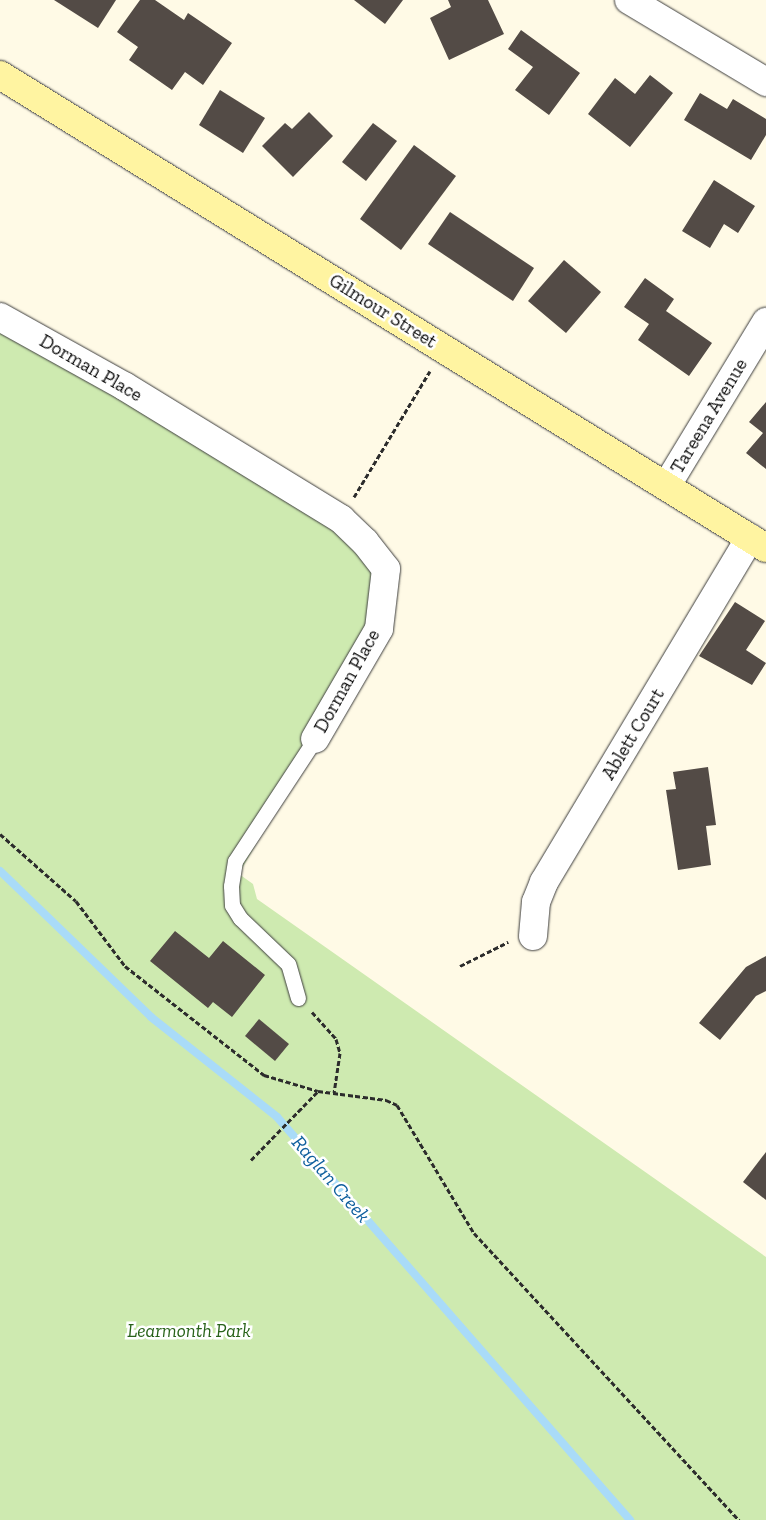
<!DOCTYPE html>
<html>
<head>
<meta charset="utf-8">
<style>
	body { margin:0 }
	#map { position:relative; width:766px; height:1520px; overflow:hidden; background:#fffae6; font-family:"Zilla Slab",serif }
	div>[style] { position:absolute }
	.green>* { inset:0; background:#ceeab0 }
	.stream>* { height:8px; margin:-4px; padding:0 4px; transform-origin:4px; border-radius:4px; background:#a9dbf8 }
	.building>* { inset:0; background:#534b46 }
	.path>* { height:3px; margin-top:-1.5px; transform-origin:0; background:repeating-linear-gradient(90deg,#2c2c2c 0 5px,transparent 0 7.5px) }
	.roads { filter:drop-shadow(0 0 1px #3d3d3d) drop-shadow(0 0 1px #3d3d3d) }
	.lane>* { height:15px; margin:-7.5px; padding:0 7.5px; transform-origin:7.5px; border-radius:7.5px; background:#fff }
	.street>* { height:28px; margin:-14px; padding:0 14px; transform-origin:14px; border-radius:14px; background:#fff }
	.secondary>* { height:28px; margin:-14px; padding:0 14px; transform-origin:14px; border-radius:14px; background:#fff4a1 }
	span { translate:-50% -50%; white-space:nowrap; text-align:center; line-height:1.15; -webkit-text-stroke:5px #fff; paint-order:stroke }
	.street-label { font-size:19px; color:#0a0a0a }
	.park-label { font-size:19px; color:#286219; font-style:italic }
	.water-label { font-size:20px; color:#10609e; font-style:italic }
</style>
</head>
<body>
<div id="map">
	<div class="green">
		<i style="clip-path:polygon(0 317px,341px 519px,386px 569px,379px 629px,239px 874px,253px 884px,257px 899px,766px 1257px,766px 1520px,0 1520px)"></i>
	</div>
	<div class="stream">
		<i style="left:0;top:871px;width:210px;rotate:44deg"></i>
		<i style="left:151px;top:1017px;width:161px;rotate:38.4deg"></i>
		<i style="left:277px;top:1117px;width:536px;rotate:48.78deg"></i>
	</div>
	<div class="building">
		<i style="clip-path:polygon(54px 0,116px 0,98px 28px)"></i>
		<i style="clip-path:polygon(140px 0,155px 0,184px 20px,188px 13px,232px 43px,203px 85px,185px 72px,172px 90px,129px 60px,138px 47px,117px 32px)"></i>
		<i style="clip-path:polygon(354px 0,403px 0,385px 24px)"></i>
		<i style="clip-path:polygon(448px 0,488px 0,504px 34px,449px 60px,430px 18px,451px 7px)"></i>
		<i style="clip-path:polygon(521px 30px,580px 73px,549px 115px,515px 90px,533px 67px,508px 49px)"></i>
		<i style="clip-path:polygon(650px 75px,673px 93px,630px 147px,588px 114px,615px 78px,635px 94px)"></i>
		<i style="clip-path:polygon(220px 90px,265px 118px,243px 153px,199px 125px)"></i>
		<i style="clip-path:polygon(700px 93px,727px 109px,733px 99px,766px 119px,766px 135px,751px 160px,684px 120px)"></i>
		<i style="clip-path:polygon(309px 112px,333px 136px,293px 177px,262px 146px,285px 123px,292px 129px)"></i>
		<i style="clip-path:polygon(373px 123px,397px 141px,366px 181px,342px 162px)"></i>
		<i style="clip-path:polygon(414px 145px,456px 176px,401px 250px,360px 219px)"></i>
		<i style="clip-path:polygon(714px 180px,755px 206px,738px 233px,724px 224px,710px 248px,682px 231px)"></i>
		<i style="clip-path:polygon(450px 212px,534px 268px,513px 301px,428px 244px)"></i>
		<i style="clip-path:polygon(564px 260px,601px 292px,566px 333px,528px 301px)"></i>
		<i style="clip-path:polygon(645px 278px,674px 299px,666px 311px,712px 343px,689px 376px,638px 340px,649px 324px,624px 307px)"></i>
		<i style="clip-path:polygon(766px 402px,766px 469px,746px 453px,763px 433px,749px 422px)"></i>
		<i style="clip-path:polygon(735px 602px,765px 621px,746px 650px,766px 663px,752px 685px,699px 656px)"></i>
		<i style="clip-path:polygon(708px 767px,716px 825px,706px 826px,711px 865px,678px 870px,666px 790px,676px 789px,673px 772px)"></i>
		<i style="clip-path:polygon(175px 931px,209px 958px,223px 941px,265px 975px,232px 1017px,213px 1002px,208px 1008px,150px 961px)"></i>
		<i style="clip-path:polygon(766px 956px,766px 991px,756px 996px,720px 1040px,699px 1023px,746px 967px)"></i>
		<i style="clip-path:polygon(259px 1019px,289px 1044px,275px 1061px,245px 1036px)"></i>
		<i style="clip-path:polygon(766px 1152px,766px 1200px,743px 1182px)"></i>
	</div>
	<div class="path">
		<i style="left:354px;top:497px;width:147px;rotate:-58.9deg"></i>
		<i style="left:0;top:834px;width:101px;rotate:41.4deg"></i>
		<i style="left:76px;top:901px;width:81px;rotate:53deg"></i>
		<i style="left:125px;top:966px;width:177px;rotate:38.1deg"></i>
		<i style="left:264px;top:1075px;width:56px;rotate:16.5deg"></i>
		<i style="left:318px;top:1091px;width:69px;rotate:7.5deg"></i>
		<i style="left:386px;top:1100px;width:12px;rotate:24deg"></i>
		<i style="left:397px;top:1105px;width:149px;rotate:59deg"></i>
		<i style="left:474px;top:1233px;width:391px;rotate:47.3deg"></i>
		<i style="left:460px;top:966px;width:54px;rotate:-26.6deg"></i>
		<i style="left:312px;top:1012px;width:36px;rotate:48deg"></i>
		<i style="left:336px;top:1039px;width:15px;rotate:74deg"></i>
		<i style="left:340px;top:1053px;width:40px;rotate:98.5deg"></i>
		<i style="left:251px;top:1160px;width:96px;rotate:-45.8deg"></i>
	</div>
	<div class="roads">
		<div class="lane">
			<i style="left:298px;top:998px;width:35px;rotate:-106deg"></i>
			<i style="left:288px;top:964px;width:66px;rotate:-136.2deg"></i>
			<i style="left:240px;top:918px;width:15px;rotate:-122deg"></i>
			<i style="left:232px;top:905px;width:19px;rotate:-93deg"></i>
			<i style="left:231px;top:886px;width:25px;rotate:-81deg"></i>
			<i style="left:235px;top:861px;width:146px;rotate:-56.7deg"></i>
		</div>
		<div class="street">
			<i style="left:629px;top:0;width:160px;rotate:30.9deg"></i>
			<i style="left:0;top:317px;width:142px;rotate:29.1deg"></i>
			<i style="left:124px;top:386px;width:255px;rotate:31.5deg"></i>
			<i style="left:341px;top:519px;width:33px;rotate:44deg"></i>
			<i style="left:365px;top:542px;width:34px;rotate:52deg"></i>
			<i style="left:386px;top:569px;width:60px;rotate:96.7deg"></i>
			<i style="left:379px;top:629px;width:127px;rotate:120.2deg"></i>
			<i style="left:667px;top:485px;width:191px;rotate:-58.7deg"></i>
			<i style="left:533px;top:936px;width:34px;rotate:-85deg"></i>
			<i style="left:536px;top:902px;width:22px;rotate:-68deg"></i>
			<i style="left:544px;top:882px;width:401px;rotate:-59.1deg"></i>
		</div>
		<div class="secondary">
			<i style="left:0;top:75px;width:900px;rotate:31.7deg"></i>
		</div>
	</div>
	<div class="street-label">
		<span style="left:383px;top:311px;rotate:32deg">Gilmour Street</span>
		<span style="left:91px;top:368px;rotate:30deg">Dorman Place</span>
		<span style="left:709px;top:416px;rotate:-59deg">Tareena Avenue</span>
		<span style="left:347px;top:681px;rotate:-61deg">Dorman Place</span>
		<span style="left:633px;top:734px;rotate:-59deg">Ablett Court</span>
	</div>
	<div class="park-label">
		<span style="left:189px;top:1331px">Learmonth Park</span>
	</div>
	<div class="water-label">
		<span style="left:331px;top:1179px;rotate:49deg">Raglan Creek</span>
	</div>
</div>
</body>
</html>
